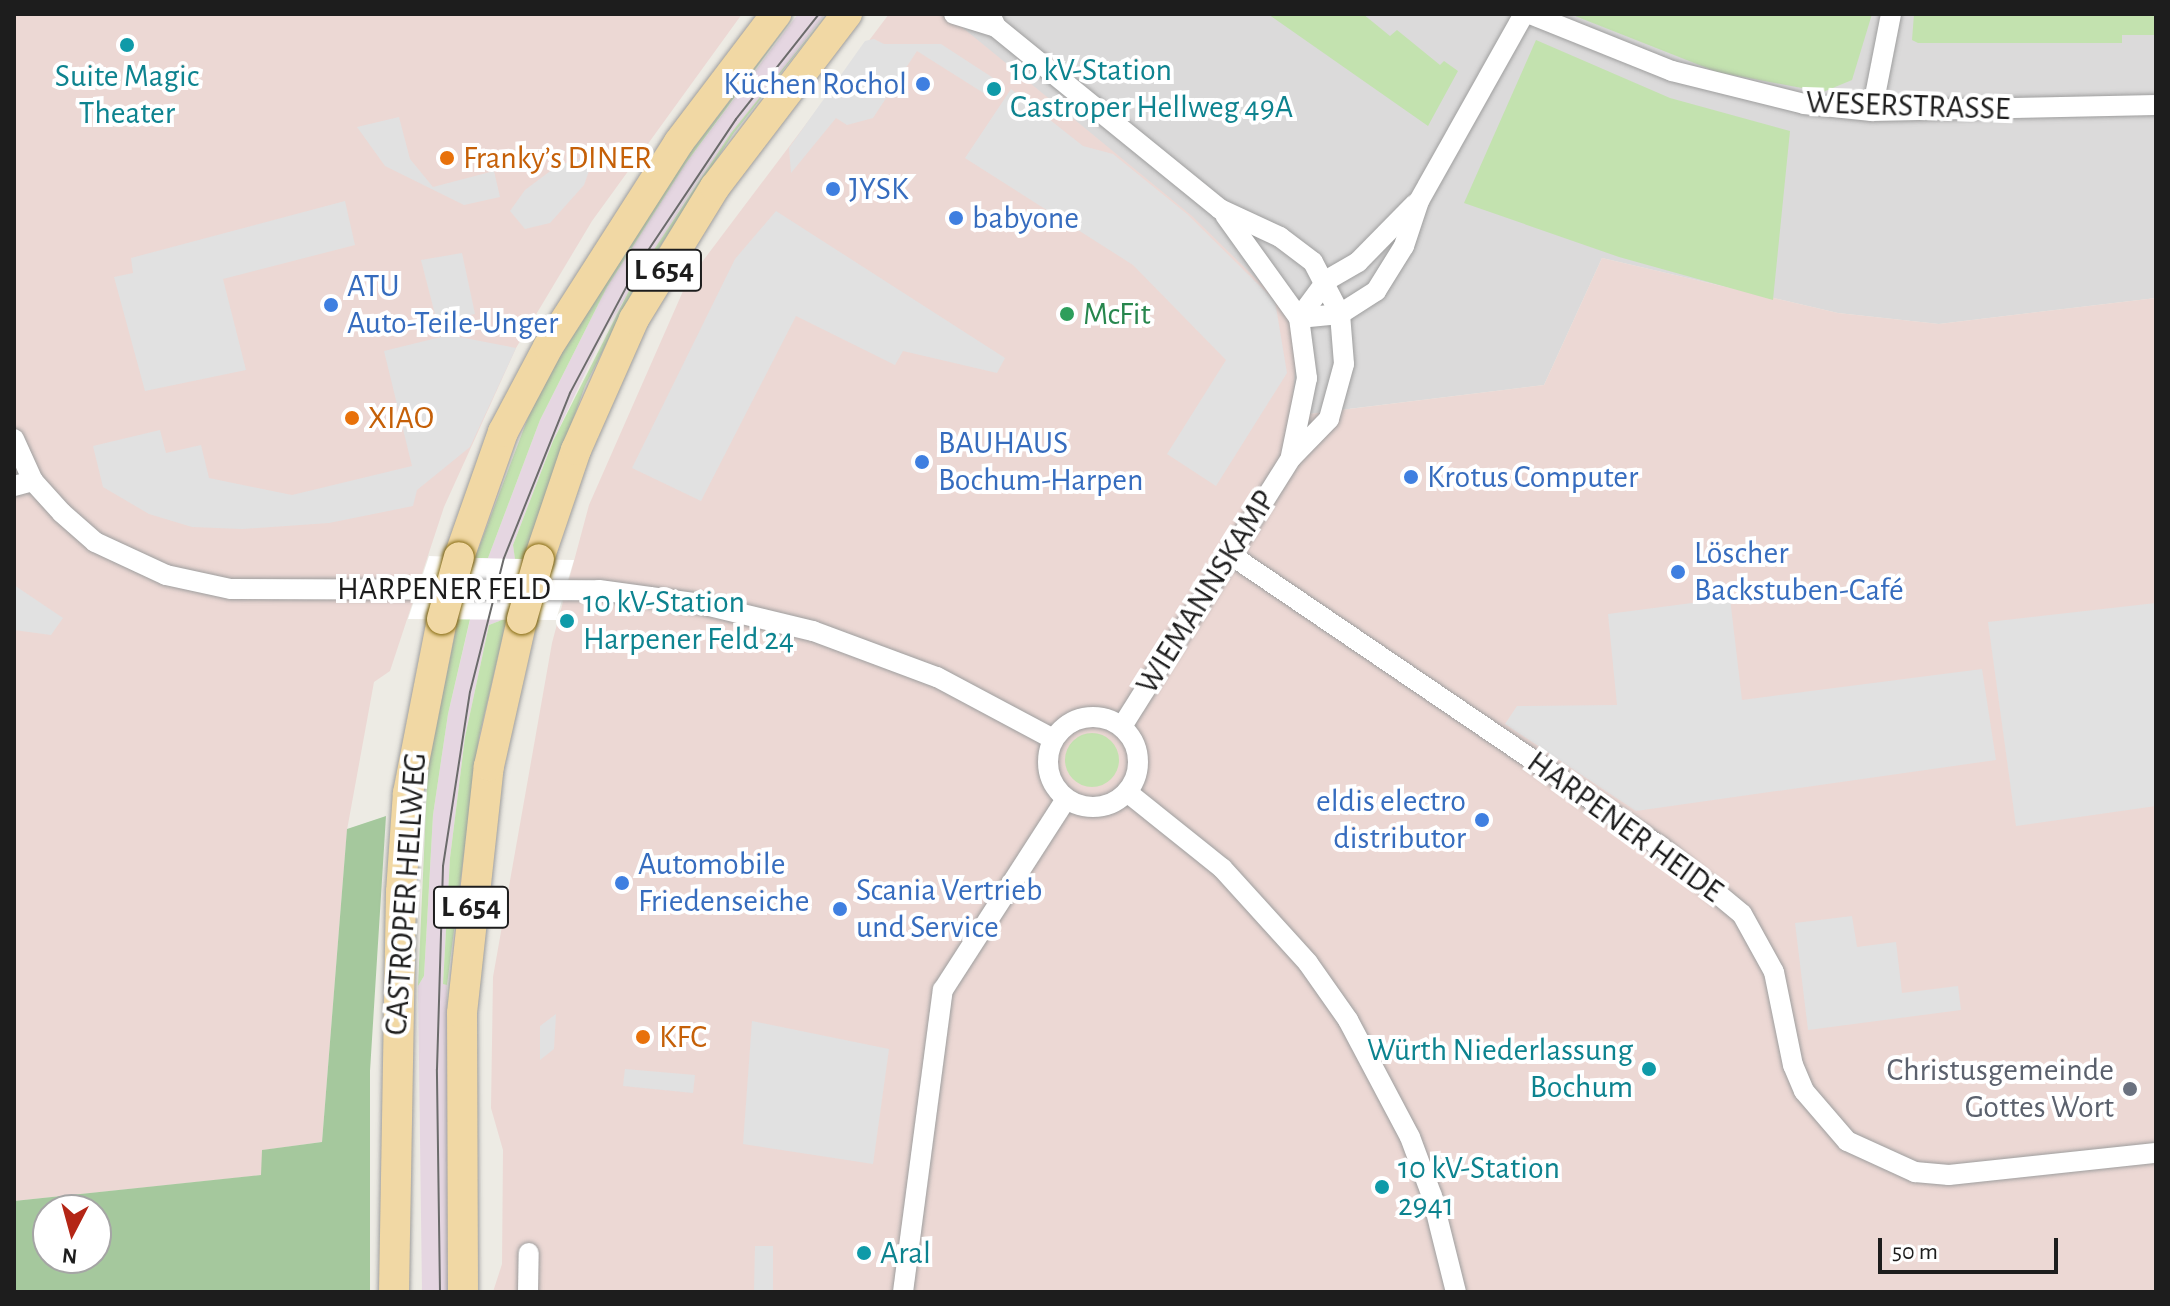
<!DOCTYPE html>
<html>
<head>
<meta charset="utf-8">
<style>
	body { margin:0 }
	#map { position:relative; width:2170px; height:1306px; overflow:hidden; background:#edebe4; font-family:"Alegreya Sans",sans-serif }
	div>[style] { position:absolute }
	.residential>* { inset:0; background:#dbdada }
	.commercial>* { inset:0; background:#ecd8d4 }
	.industrial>* { inset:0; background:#e5d6e1 }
	.grass>* { inset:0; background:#c3e2af }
	.round { border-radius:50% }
	.forest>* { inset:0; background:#a5c89d }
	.parking>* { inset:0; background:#e1e1e1 }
	.pier>* { inset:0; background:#fff }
	.roads { filter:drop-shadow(0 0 2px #9e9e9e) drop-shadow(0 0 2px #9e9e9e) }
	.minor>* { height:20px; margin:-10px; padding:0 10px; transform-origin:10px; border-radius:10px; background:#fff }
	.minor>.ring { margin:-10px; padding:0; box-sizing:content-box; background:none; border:20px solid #fff; border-radius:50% }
	.primary>* { height:30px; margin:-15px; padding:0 15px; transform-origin:15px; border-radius:15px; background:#f1d8a4 }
	.tram>* { height:2px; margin:-1px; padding:0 1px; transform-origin:1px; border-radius:1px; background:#6b6b6b }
	.bridges { filter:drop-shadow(0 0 2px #856a10) drop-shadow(0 0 2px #856a10) }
	.primary-bridge>* { height:30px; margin:-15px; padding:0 15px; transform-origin:15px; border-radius:15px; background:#f1d8a4 }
	.dots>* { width:22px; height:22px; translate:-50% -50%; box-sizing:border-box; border:4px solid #fff; border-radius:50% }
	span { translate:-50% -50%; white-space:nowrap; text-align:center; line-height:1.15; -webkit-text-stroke:8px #fff; paint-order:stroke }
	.shield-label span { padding:2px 6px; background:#fff; border:2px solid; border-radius:6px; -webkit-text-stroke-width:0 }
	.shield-label { font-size:30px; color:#1d1d1d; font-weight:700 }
	.culture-label { font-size:32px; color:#0d838f }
	.left { translate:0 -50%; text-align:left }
	.right { translate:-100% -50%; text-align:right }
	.shop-label { font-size:32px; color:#366cbe }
	.street-label { font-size:32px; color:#1d1d1d }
	.food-label { font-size:32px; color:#c56008 }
	.leisure-label { font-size:32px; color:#27864d }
	.worship-label { font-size:32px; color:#5b616d }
	.frame { position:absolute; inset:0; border:16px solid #1d1d1d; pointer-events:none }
	.north { position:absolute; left:32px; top:1194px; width:80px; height:80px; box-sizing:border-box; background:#fff; border:2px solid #a5a5a5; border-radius:50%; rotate:186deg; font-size:22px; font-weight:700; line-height:32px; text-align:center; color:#1d1d1d }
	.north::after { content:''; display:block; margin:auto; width:28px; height:36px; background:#b42616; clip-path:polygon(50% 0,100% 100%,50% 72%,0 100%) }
	.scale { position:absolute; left:1878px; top:1238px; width:180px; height:36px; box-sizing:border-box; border:4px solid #1d1d1d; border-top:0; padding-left:10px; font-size:24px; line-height:28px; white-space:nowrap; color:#1d1d1d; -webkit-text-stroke:6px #fff; paint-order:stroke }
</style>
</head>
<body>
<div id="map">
	<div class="residential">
		<i style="clip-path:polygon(946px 14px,2156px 14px,2156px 298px,1939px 324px,1838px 313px,1602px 258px,1544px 385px,1291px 416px)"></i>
	</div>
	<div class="commercial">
		<i style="clip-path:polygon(14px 14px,742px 14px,592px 221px,516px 348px,444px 507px,390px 671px,374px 682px,347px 830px,322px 1142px,263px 1150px,262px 1175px,14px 1201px)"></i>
		<i style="clip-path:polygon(889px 14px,946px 14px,1192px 216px,1287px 309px,1297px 343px,1292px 416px,1544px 385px,1602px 258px,1838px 313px,1939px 324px,2156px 298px,2156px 1292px,493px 1292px,502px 1264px,503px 1150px,491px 1108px,493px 977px,552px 643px,589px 505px,687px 282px)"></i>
	</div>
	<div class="industrial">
		<i style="clip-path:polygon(798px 14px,825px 14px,698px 180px,606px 329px,553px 441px,513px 545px,515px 558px,523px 559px,507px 618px,489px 625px,465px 737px,450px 858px,443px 983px,447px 985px,448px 1292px,422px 1292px,418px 986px,424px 976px,433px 815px,448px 714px,470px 620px,458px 619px,475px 558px,488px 558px,540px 420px,607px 287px,686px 163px)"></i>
	</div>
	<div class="grass">
		<i style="clip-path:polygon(796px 14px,686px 163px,607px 287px,540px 420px,488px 558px,475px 558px,529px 415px,564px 348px,682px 163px)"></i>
		<i style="clip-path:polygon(827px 14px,733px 134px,639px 279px,585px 386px,523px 559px,515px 559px,513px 545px,553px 441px,636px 277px,731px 133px)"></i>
		<i style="clip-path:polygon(1268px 14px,1363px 14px,1390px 36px,1397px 30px,1440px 65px,1444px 61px,1458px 71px,1428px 126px)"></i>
		<i style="clip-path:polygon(1570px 14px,1872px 14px,1852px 80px,1823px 92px,1717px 72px)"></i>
		<i style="clip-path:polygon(1914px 14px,2156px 14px,2156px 35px,2122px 35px,2122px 43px,1918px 43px,1912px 40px)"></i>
		<i style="clip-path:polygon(1536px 40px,1670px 98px,1790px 131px,1773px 300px,1619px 257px,1464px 203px)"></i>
		<i style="clip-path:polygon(507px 618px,479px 737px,447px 985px,443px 984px,450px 858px,465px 737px,489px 625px)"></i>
		<i style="clip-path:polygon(458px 619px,470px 619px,448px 714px,433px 815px,424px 976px,418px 986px,428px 763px)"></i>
		<i class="round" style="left:1065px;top:733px;width:54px;height:54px"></i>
	</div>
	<div class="forest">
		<i style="clip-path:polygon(evenodd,386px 816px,370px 1071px,370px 1292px,14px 1292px,14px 1201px,261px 1175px,262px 1150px,322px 1142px,347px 829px,386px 816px,48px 1210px,96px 1210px,96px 1258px,48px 1258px,48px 1210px)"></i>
	</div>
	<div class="parking">
		<i style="clip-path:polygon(874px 39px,884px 44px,941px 44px,1004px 85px,993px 99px,917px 51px,873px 118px,847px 125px,836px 118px,791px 173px,789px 148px,865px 41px)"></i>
		<i style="clip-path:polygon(1011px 89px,1083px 146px,1113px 154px,1187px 214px,1275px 301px,1287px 373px,1216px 486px,1167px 454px,1226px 360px,1133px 265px,965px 158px)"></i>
		<i style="clip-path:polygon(399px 117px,410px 159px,433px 187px,494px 171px,500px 197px,464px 205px,385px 166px,357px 127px)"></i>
		<i style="clip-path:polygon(579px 159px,590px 168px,584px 185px,550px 223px,525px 229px,510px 211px,525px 190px,557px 166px)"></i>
		<i style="clip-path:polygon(345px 201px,355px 245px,223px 279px,246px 370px,145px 391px,114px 277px,133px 273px,131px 258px)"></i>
		<i style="clip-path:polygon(776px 211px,1005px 358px,997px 373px,903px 351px,895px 365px,796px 316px,701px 501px,632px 468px,735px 259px)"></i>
		<i style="clip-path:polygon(462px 253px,475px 314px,437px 322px,421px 260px)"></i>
		<i style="clip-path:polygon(449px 335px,516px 348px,470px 447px,417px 490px,413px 506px,329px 523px,242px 529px,192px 527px,149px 514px,103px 487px,93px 446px,160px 430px,166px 453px,201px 445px,209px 478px,292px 495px,412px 466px,384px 351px)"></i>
		<i style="clip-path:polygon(14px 585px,63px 618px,51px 635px,14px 630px)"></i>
		<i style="clip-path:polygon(1730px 598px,1742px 700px,1982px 669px,1996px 760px,1636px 811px,1505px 724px,1517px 706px,1617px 705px,1608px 614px)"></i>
		<i style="clip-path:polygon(2156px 603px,2156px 806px,2016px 826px,1988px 622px)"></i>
		<i style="clip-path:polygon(1852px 916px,1857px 947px,1896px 942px,1902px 993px,1958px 986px,1961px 1010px,1808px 1030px,1795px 923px)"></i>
		<i style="clip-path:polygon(556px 1014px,554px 1049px,540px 1060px,540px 1026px)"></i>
		<i style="clip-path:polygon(752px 1021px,889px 1049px,873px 1164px,743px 1144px)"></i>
		<i style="clip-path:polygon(625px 1069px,695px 1075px,693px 1093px,623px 1086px)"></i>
		<i style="clip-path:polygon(755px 1246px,773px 1246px,773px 1292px,754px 1292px)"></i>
	</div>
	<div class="pier">
		<i style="clip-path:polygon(429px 556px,475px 558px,574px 560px,556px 620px,408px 619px)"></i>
	</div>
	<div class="roads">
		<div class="minor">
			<i style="left:954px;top:14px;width:44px;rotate:17.2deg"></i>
			<i style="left:990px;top:14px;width:14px;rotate:65deg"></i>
			<i style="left:996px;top:27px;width:289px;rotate:39.1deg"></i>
			<i style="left:1220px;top:209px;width:66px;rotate:25deg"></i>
			<i style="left:1280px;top:237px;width:41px;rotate:37.1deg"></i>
			<i style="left:1313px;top:262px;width:59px;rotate:62.6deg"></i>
			<i style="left:1340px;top:314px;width:50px;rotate:85.4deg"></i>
			<i style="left:1344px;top:364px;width:57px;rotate:105.3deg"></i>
			<i style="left:1329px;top:419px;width:54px;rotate:134.3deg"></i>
			<i style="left:1291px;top:458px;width:317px;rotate:122.2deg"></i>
			<i style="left:1530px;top:14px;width:153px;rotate:21.9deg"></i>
			<i style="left:1672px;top:71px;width:136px;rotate:14deg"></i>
			<i style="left:1804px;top:104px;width:68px;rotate:5.9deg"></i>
			<i style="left:1872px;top:111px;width:284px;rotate:-1.2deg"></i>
			<i style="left:1872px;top:111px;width:99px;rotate:-78.9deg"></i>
			<i style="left:1225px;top:215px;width:127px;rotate:54.3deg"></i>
			<i style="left:1299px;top:318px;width:61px;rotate:82.4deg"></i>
			<i style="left:1307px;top:378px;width:80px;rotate:101.6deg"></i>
			<i style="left:1299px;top:318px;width:41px;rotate:-5.6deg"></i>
			<i style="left:1340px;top:314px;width:43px;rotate:-32.6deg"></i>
			<i style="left:1376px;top:291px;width:53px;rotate:-58.1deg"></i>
			<i style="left:1404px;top:246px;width:47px;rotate:-71.6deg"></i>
			<i style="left:1419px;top:201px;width:214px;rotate:-60.7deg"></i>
			<i style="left:1299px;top:318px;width:47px;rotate:-53.6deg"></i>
			<i style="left:1327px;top:280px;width:36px;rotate:-30deg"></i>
			<i style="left:1358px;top:262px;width:81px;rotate:-45.5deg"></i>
			<i style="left:14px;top:439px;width:46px;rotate:65.7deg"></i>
			<i style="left:33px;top:481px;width:43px;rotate:47.8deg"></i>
			<i style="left:62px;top:513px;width:44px;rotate:41.3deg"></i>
			<i style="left:95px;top:542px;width:78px;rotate:24.9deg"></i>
			<i style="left:166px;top:575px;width:66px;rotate:12.2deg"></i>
			<i style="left:231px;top:589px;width:368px;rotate:0.2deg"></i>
			<i style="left:599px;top:590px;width:103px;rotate:7.8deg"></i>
			<i style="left:701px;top:604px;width:115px;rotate:13.6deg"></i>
			<i style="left:813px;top:631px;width:132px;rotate:20.4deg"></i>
			<i style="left:937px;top:677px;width:132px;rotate:28.1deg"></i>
			<i style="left:14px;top:486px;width:20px;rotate:-15deg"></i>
			<i style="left:1231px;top:555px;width:520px;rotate:34.18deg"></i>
			<i style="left:1661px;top:847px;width:105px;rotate:39.6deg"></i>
			<i style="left:1742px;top:914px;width:66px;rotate:61.1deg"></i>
			<i style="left:1774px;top:972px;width:95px;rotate:78.5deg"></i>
			<i style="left:1793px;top:1065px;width:28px;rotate:67deg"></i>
			<i style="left:1804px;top:1091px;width:66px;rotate:49.3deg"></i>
			<i style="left:1847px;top:1141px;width:75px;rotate:24.5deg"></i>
			<i style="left:1915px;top:1172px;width:34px;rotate:5deg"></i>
			<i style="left:1949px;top:1175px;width:208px;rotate:-6.1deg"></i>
			<i class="ring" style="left:1048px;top:717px;width:70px;height:70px"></i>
			<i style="left:1127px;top:792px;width:122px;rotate:38.7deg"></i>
			<i style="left:1222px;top:868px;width:128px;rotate:47.8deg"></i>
			<i style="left:1308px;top:963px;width:70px;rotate:54.9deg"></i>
			<i style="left:1348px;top:1020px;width:132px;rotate:62.1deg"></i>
			<i style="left:1410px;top:1137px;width:63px;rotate:69.6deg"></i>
			<i style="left:1432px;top:1196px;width:99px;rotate:76deg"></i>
			<i style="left:528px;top:1292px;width:39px;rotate:-89deg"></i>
			<i style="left:903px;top:1292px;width:305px;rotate:-82.5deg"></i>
			<i style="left:943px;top:990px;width:227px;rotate:-57.2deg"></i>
		</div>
		<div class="primary">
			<i style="left:459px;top:557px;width:133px;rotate:-70.6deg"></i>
			<i style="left:503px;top:432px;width:96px;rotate:-62.1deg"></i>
			<i style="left:548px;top:347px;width:243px;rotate:-57.4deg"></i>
			<i style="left:679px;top:142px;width:161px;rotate:-52.8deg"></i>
			<i style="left:539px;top:559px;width:115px;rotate:-71.3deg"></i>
			<i style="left:576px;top:450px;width:143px;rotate:-66.1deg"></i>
			<i style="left:634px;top:319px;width:155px;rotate:-58.5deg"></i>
			<i style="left:715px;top:187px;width:218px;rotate:-52.7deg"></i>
			<i style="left:394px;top:1292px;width:400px;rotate:-89deg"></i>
			<i style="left:401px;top:892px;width:99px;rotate:-86deg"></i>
			<i style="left:408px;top:793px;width:177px;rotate:-78.9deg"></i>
			<i style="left:463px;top:1292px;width:279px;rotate:-90.2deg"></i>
			<i style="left:462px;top:1013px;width:248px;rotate:-83.8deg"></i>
			<i style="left:489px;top:766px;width:151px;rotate:-77.3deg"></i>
		</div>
	</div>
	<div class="tram">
		<i style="left:440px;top:1292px;width:223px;rotate:-90.8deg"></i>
		<i style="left:437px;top:1069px;width:203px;rotate:-88.3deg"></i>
		<i style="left:443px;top:866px;width:176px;rotate:-81.2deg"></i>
		<i style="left:470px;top:692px;width:138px;rotate:-75.8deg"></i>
		<i style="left:504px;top:558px;width:178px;rotate:-68.2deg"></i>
		<i style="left:570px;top:393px;width:143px;rotate:-62deg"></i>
		<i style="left:637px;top:267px;width:178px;rotate:-56.2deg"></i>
		<i style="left:736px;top:119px;width:134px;rotate:-51.7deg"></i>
	</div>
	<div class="bridges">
		<div class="primary-bridge">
			<i style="left:442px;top:619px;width:64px;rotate:-74.7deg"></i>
			<i style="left:522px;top:619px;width:62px;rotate:-74.2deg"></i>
		</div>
	</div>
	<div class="dots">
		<i style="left:127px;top:45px;background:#0f9aa8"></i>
		<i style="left:923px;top:84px;background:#3f7fe0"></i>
		<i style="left:994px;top:89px;background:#0f9aa8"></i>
		<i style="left:447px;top:158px;background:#e8710a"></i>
		<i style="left:833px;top:189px;background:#3f7fe0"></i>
		<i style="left:956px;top:218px;background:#3f7fe0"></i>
		<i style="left:331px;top:305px;background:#3f7fe0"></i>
		<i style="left:1067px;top:314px;background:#2e9e5b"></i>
		<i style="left:352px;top:418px;background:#e8710a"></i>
		<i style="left:922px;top:462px;background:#3f7fe0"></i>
		<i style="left:1411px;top:477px;background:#3f7fe0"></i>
		<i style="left:1678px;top:572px;background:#3f7fe0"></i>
		<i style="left:567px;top:621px;background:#0f9aa8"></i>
		<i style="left:1482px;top:820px;background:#3f7fe0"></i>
		<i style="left:622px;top:883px;background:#3f7fe0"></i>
		<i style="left:840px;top:909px;background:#3f7fe0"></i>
		<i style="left:643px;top:1037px;background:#e8710a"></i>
		<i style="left:1649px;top:1069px;background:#0f9aa8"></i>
		<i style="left:2130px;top:1089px;background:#6b7280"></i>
		<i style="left:1382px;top:1187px;background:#0f9aa8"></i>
		<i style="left:864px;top:1253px;background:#0f9aa8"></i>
	</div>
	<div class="shield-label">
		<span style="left:664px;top:270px">L 654</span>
		<span style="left:471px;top:907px">L 654</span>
	</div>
	<div class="culture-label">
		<span class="left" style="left:1010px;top:89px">10 kV-Station<br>Castroper Hellweg 49A</span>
		<span style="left:127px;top:95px">Suite Magic<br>Theater</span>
		<span class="left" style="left:583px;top:621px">10 kV-Station<br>Harpener Feld 24</span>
		<span class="right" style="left:1633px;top:1069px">Würth Niederlassung<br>Bochum</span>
		<span class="left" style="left:1398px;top:1187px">10 kV-Station<br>2941</span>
		<span class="left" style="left:880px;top:1253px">Aral</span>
	</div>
	<div class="shop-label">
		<span class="right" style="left:907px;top:84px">Küchen Rochol</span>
		<span class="left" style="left:849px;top:189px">JYSK</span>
		<span class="left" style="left:972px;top:218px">babyone</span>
		<span class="left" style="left:347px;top:305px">ATU<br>Auto-Teile-Unger</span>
		<span class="left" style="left:938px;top:462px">BAUHAUS<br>Bochum-Harpen</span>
		<span class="left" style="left:1427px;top:477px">Krotus Computer</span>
		<span class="left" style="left:1694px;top:572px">Löscher<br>Backstuben-Café</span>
		<span class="right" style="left:1466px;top:820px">eldis electro<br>distributor</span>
		<span class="left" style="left:638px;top:883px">Automobile<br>Friedenseiche</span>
		<span class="left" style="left:856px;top:909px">Scania Vertrieb<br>und Service</span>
	</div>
	<div class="street-label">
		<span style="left:1908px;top:106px;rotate:2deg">WESERSTRASSE</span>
		<span style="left:444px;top:589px">HARPENER FELD</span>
		<span style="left:1206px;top:592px;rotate:-58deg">WIEMANNSKAMP</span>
		<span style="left:1625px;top:827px;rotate:36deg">HARPENER HEIDE</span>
		<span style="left:406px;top:894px;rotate:-86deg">CASTROPER HELLWEG</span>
	</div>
	<div class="food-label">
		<span class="left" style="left:463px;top:158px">Franky’s DINER</span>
		<span class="left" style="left:368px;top:418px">XIAO</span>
		<span class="left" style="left:659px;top:1037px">KFC</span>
	</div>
	<div class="leisure-label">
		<span class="left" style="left:1083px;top:314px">McFit</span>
	</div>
	<div class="worship-label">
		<span class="right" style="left:2114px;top:1089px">Christusgemeinde<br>Gottes Wort</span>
	</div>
	<div class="frame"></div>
	<div class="north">N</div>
	<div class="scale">50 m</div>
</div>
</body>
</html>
